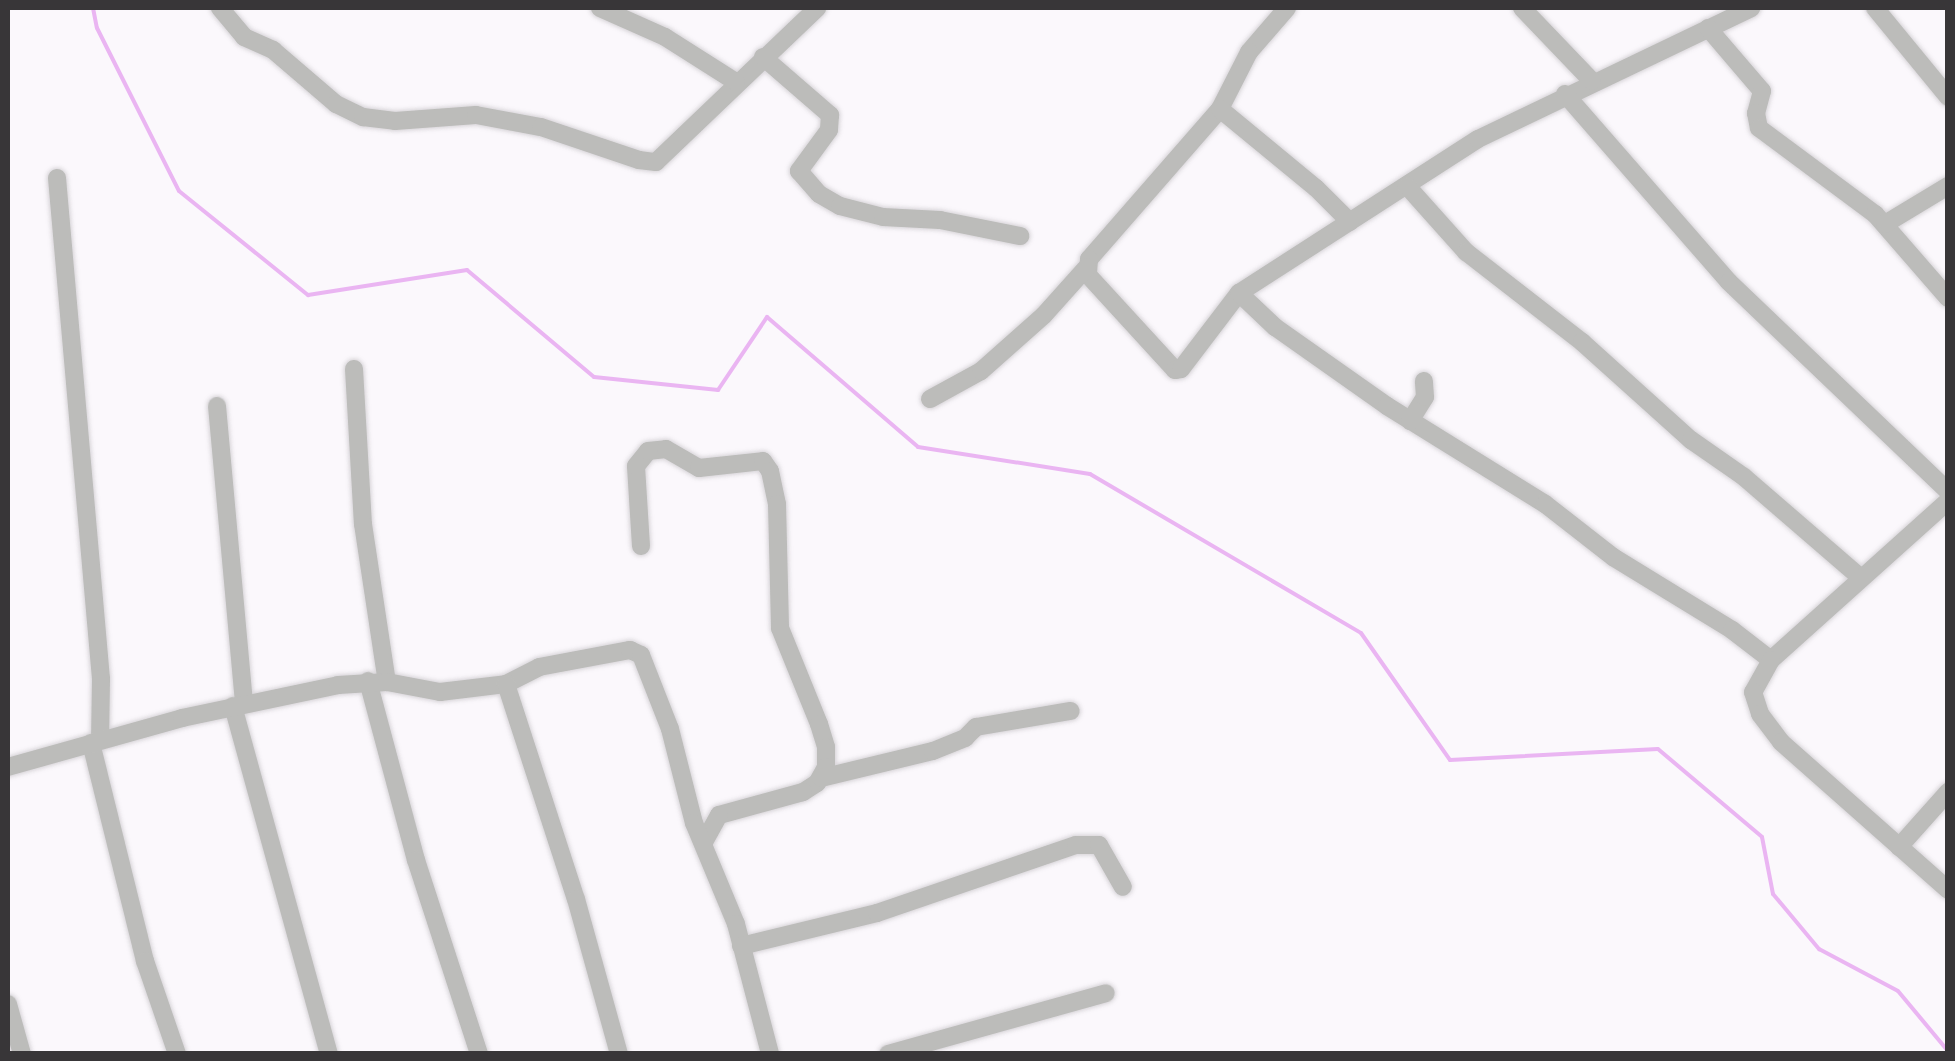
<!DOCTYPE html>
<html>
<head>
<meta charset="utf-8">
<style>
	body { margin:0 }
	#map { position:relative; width:1955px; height:1061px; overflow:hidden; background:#fbf8fc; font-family:Montserrat,sans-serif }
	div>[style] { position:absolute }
	.stream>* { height:4px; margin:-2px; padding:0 2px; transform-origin:2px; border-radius:2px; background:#eab5f2 }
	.roads { filter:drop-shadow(0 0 2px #d8d5d9) drop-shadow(0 0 2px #d8d5d9) }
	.minor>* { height:18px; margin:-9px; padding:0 9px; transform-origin:9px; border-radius:9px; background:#bcbcba }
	span { translate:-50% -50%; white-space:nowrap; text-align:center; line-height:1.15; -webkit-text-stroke:8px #fff; paint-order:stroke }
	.frame { position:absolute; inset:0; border:10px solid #383638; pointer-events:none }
</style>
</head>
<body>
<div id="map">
	<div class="stream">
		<i style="left:93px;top:8px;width:20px;rotate:79deg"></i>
		<i style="left:97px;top:28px;width:182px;rotate:63.3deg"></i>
		<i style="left:179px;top:191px;width:166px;rotate:38.9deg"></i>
		<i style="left:308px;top:295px;width:161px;rotate:-8.9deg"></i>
		<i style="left:467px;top:270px;width:166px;rotate:40.1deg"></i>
		<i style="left:594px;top:377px;width:125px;rotate:6deg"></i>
		<i style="left:718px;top:390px;width:88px;rotate:-56.1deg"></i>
		<i style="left:767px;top:317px;width:199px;rotate:40.7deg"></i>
		<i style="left:918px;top:447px;width:174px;rotate:8.9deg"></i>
		<i style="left:1090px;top:474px;width:314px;rotate:30.4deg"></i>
		<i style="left:1361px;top:633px;width:155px;rotate:55deg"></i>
		<i style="left:1450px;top:760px;width:208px;rotate:-3deg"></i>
		<i style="left:1658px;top:749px;width:136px;rotate:40.2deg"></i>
		<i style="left:1762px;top:837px;width:58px;rotate:79.1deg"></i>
		<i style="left:1773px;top:894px;width:72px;rotate:50.1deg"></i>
		<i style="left:1819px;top:949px;width:89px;rotate:28deg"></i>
		<i style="left:1898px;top:991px;width:78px;rotate:50.2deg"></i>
	</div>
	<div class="roads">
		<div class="minor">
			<i style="left:220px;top:8px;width:38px;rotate:50deg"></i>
			<i style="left:244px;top:37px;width:32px;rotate:24deg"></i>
			<i style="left:273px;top:50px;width:83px;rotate:40.6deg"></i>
			<i style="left:336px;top:104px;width:30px;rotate:26deg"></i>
			<i style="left:363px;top:117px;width:32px;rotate:7deg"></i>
			<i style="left:395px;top:121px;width:81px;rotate:-4.2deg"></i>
			<i style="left:476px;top:115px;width:66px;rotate:10.5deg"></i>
			<i style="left:541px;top:127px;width:103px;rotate:18.6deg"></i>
			<i style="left:639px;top:160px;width:17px;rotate:7deg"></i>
			<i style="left:656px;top:162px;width:223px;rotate:-43.7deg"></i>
			<i style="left:600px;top:8px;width:71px;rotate:24deg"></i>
			<i style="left:665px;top:37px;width:84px;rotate:32.4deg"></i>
			<i style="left:1287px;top:8px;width:58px;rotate:130.8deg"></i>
			<i style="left:1249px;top:52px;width:64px;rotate:117deg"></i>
			<i style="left:1220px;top:109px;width:199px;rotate:131.1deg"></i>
			<i style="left:1089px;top:259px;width:16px;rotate:94deg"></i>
			<i style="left:1088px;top:275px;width:129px;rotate:47.5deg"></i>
			<i style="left:1175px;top:370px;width:6px;rotate:-9deg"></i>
			<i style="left:1181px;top:369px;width:96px;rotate:-52.7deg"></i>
			<i style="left:1239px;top:293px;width:284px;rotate:-32.8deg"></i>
			<i style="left:1478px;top:139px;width:303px;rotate:-25.6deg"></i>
			<i style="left:1522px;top:8px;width:101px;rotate:46.2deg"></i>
			<i style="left:1875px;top:8px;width:115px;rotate:50.6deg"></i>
			<i style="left:1708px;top:28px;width:83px;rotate:49.4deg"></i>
			<i style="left:1762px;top:91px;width:23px;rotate:105deg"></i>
			<i style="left:1756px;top:113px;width:15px;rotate:79deg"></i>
			<i style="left:1759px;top:128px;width:144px;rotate:36.6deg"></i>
			<i style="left:1875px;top:214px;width:111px;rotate:49deg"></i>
			<i style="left:763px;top:57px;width:89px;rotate:40.9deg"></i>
			<i style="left:830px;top:115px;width:15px;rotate:94deg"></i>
			<i style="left:829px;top:130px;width:51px;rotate:126.2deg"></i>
			<i style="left:799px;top:171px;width:30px;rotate:49deg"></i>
			<i style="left:819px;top:194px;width:24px;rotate:30deg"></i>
			<i style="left:840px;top:206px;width:44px;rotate:14.3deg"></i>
			<i style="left:883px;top:217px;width:57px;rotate:3deg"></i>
			<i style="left:940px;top:220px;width:82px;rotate:11.3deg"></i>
			<i style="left:1565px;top:94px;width:249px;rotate:48.9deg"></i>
			<i style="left:1729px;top:282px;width:303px;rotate:43.7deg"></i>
			<i style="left:1220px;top:109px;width:124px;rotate:39.5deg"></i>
			<i style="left:1316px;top:188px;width:48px;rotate:45deg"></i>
			<i style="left:57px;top:178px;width:503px;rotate:84.98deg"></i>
			<i style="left:101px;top:679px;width:61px;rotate:90.9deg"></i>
			<i style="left:1407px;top:186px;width:89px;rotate:48.2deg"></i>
			<i style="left:1466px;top:252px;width:147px;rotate:37.8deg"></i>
			<i style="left:1582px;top:342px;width:147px;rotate:42deg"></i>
			<i style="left:1691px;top:440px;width:65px;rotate:34.9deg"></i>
			<i style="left:1744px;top:477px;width:153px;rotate:40.8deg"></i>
			<i style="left:1885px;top:224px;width:74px;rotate:-31.1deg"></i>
			<i style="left:1239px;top:293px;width:50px;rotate:43.4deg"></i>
			<i style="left:1275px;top:327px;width:137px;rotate:35.2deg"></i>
			<i style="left:1387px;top:406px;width:186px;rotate:31.8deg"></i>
			<i style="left:1545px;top:504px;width:86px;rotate:37.9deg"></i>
			<i style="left:1613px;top:557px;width:140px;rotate:31.5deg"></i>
			<i style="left:1732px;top:630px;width:49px;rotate:37.6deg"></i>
			<i style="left:354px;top:369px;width:155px;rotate:86.7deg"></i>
			<i style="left:363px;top:524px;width:160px;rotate:81.4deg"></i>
			<i style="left:930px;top:399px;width:58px;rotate:-28.8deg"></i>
			<i style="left:981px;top:371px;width:84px;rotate:-41.6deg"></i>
			<i style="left:1044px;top:315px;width:64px;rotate:-48.1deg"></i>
			<i style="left:217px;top:406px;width:299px;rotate:84.8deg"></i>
			<i style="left:1410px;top:421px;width:28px;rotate:-58deg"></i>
			<i style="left:1425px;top:397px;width:16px;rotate:-94deg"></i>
			<i style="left:1948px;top:501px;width:238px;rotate:138.1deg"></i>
			<i style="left:1771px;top:660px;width:37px;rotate:119deg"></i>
			<i style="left:1753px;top:692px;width:23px;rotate:72deg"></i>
			<i style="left:1760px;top:714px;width:35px;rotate:53deg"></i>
			<i style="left:1781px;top:742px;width:223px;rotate:41.5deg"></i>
			<i style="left:641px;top:546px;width:80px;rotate:-93.6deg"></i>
			<i style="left:636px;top:466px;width:19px;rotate:-51deg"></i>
			<i style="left:648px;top:451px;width:18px;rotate:-6deg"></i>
			<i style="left:666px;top:449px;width:38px;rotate:30deg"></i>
			<i style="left:699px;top:468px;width:64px;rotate:-6.2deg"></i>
			<i style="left:763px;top:461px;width:12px;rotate:55deg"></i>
			<i style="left:770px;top:471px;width:34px;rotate:78deg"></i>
			<i style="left:777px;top:504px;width:124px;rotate:88.6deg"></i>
			<i style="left:780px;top:628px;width:104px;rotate:67.9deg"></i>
			<i style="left:819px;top:724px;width:24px;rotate:73deg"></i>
			<i style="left:826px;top:747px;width:20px;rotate:90deg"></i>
			<i style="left:826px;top:767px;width:18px;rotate:119deg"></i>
			<i style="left:817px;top:783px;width:17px;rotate:147deg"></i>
			<i style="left:803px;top:792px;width:87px;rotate:164.7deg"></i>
			<i style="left:719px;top:815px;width:31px;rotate:119deg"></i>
			<i style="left:368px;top:681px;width:185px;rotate:75deg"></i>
			<i style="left:416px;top:860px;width:204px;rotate:72deg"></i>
			<i style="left:506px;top:684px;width:37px;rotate:-27deg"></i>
			<i style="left:539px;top:667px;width:93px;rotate:-10.6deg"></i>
			<i style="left:630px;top:650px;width:12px;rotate:24deg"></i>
			<i style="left:641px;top:655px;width:79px;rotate:68.6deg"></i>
			<i style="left:670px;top:729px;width:97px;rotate:75.7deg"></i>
			<i style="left:694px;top:823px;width:109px;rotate:67.4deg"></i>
			<i style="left:736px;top:924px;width:134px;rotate:75.3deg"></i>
			<i style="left:233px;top:706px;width:361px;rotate:74.6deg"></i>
			<i style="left:91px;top:743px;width:225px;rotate:76.1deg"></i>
			<i style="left:145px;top:961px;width:98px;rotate:71deg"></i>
			<i style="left:8px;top:767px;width:181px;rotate:-15.7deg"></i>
			<i style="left:182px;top:718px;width:159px;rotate:-11.9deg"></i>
			<i style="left:338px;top:685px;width:49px;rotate:-3.5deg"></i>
			<i style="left:387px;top:682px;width:54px;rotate:10.7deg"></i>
			<i style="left:440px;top:692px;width:66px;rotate:-6.9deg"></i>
			<i style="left:506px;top:684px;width:226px;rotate:72deg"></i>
			<i style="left:576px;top:899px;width:161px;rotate:74.5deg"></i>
			<i style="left:821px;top:778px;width:115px;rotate:-13.6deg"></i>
			<i style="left:933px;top:751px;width:35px;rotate:-22deg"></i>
			<i style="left:965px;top:738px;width:16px;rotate:-45deg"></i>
			<i style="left:976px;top:727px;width:96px;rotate:-9.6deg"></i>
			<i style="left:1899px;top:847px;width:74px;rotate:-48.3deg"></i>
			<i style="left:741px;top:946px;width:140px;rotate:-13.6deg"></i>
			<i style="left:877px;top:913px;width:210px;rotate:-18.9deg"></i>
			<i style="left:1076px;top:845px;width:23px"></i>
			<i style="left:1099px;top:845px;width:48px;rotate:60.3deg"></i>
			<i style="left:8px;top:1004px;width:52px;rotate:74.4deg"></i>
			<i style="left:888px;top:1054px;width:226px;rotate:-15.6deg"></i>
		</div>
	</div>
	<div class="frame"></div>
</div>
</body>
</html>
